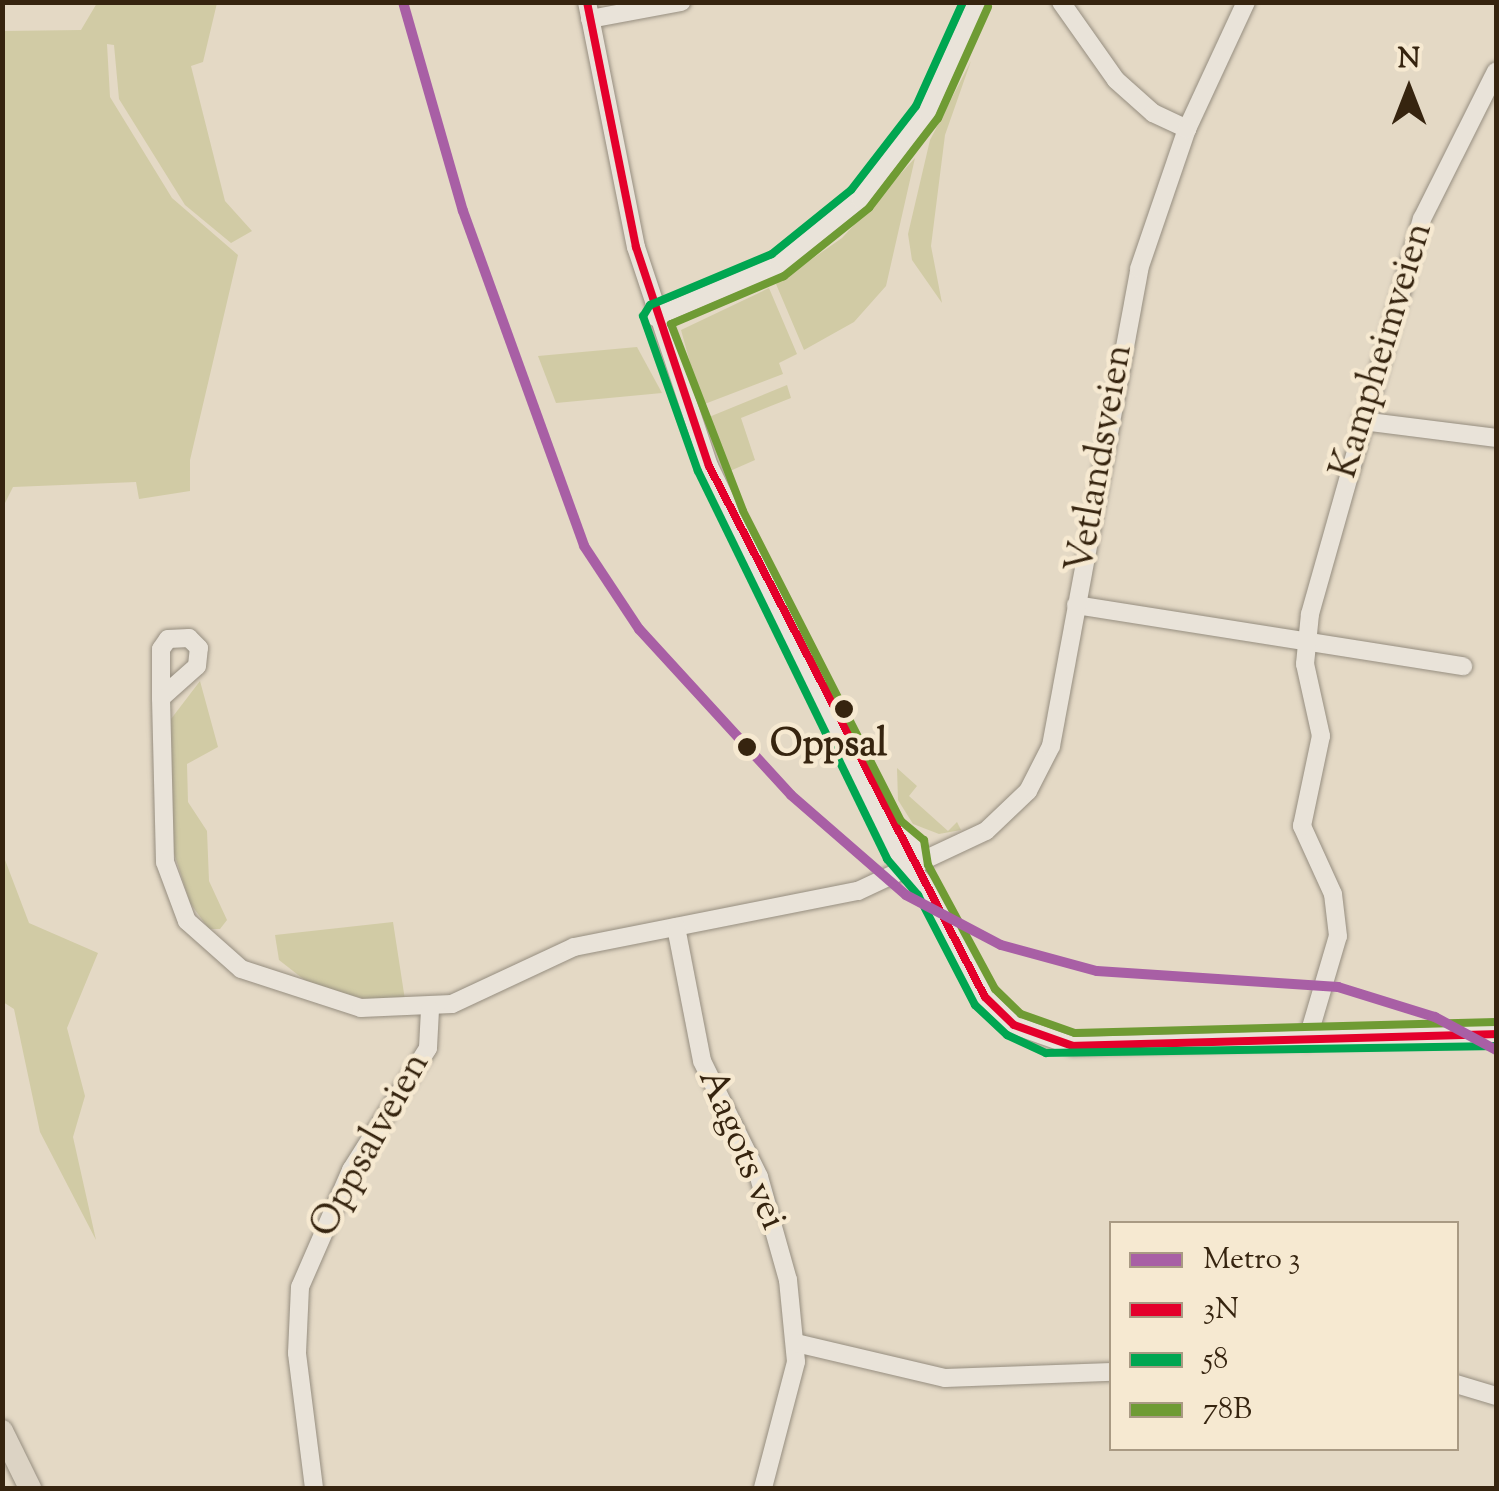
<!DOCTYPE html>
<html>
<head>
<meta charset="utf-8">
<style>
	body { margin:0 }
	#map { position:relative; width:1499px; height:1491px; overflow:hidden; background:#e4d9c5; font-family:"Sorts Mill Goudy",serif }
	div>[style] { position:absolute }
	.green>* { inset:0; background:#d1cba5 }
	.roads { filter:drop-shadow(0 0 2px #968e80) drop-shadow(0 0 2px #968e80) }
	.minor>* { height:18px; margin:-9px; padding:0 9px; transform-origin:9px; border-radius:9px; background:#e9e3d9 }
	.major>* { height:22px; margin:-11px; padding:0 11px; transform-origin:11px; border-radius:11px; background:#dcd3c4 }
	.bus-1>* { height:8px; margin:-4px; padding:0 4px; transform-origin:4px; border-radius:4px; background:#e4002b }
	.bus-2>* { height:8px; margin:-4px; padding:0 4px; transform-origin:4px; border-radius:4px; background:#00a651 }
	.bus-3>* { height:8px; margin:-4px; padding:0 4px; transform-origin:4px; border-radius:4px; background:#6f9b34 }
	.metro-1>* { height:10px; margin:-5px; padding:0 5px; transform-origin:5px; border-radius:5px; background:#a85fa5 }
	.dots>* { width:28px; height:28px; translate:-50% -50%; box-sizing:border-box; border:5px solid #f6e9d1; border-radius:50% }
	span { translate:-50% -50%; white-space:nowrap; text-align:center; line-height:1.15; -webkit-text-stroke:9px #f6e9d1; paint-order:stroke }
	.street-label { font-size:38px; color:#36240f }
	.stop-label { font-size:38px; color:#36240f; font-weight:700 }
	.left { translate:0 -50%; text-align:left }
	.frame { position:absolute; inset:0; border:5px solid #36240f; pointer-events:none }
	.legend { position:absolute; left:1109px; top:1221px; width:350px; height:230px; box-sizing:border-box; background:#f6e9d1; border:2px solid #a99a83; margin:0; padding:12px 18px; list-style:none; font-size:30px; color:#36240f }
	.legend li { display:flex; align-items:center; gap:20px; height:50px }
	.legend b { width:50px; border:2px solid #a99a83 }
	.north { position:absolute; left:1359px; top:40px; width:100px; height:100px; -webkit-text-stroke:8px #f6e9d1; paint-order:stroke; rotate:0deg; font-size:28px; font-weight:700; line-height:40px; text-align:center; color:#36240f }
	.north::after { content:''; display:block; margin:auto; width:35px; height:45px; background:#36240f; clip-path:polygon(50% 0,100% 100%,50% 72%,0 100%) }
</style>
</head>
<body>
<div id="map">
	<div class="green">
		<i style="clip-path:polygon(97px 3px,217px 3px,203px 62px,191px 66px,225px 201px,252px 231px,231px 243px,185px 205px,119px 99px,114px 45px,107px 44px,110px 97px,172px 198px,238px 255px,190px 460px,190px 491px,139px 499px,136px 482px,13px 487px,3px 507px,3px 31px,81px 30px)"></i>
		<i style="clip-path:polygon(971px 61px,945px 135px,931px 246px,942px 303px,912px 260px,908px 234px,930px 140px)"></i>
		<i style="clip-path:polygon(915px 158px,886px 286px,854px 322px,804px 350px,776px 284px,842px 238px)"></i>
		<i style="clip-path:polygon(769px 288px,797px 354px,779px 363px,783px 374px,702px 405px,681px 330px)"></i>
		<i style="clip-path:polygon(637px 347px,662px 393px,556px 403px,538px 356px)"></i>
		<i style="clip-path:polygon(787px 385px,791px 398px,741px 418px,755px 460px,730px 471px,709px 417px)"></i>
		<i style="clip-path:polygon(200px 681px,218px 747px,187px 764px,188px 802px,207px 831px,209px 881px,227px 920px,220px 929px,209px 929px,190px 903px,174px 853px,171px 719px)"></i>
		<i style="clip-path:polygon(897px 768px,917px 786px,909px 796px,948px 831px,957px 822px,961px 830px,939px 834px,913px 824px,898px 800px)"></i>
		<i style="clip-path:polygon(2px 852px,29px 923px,98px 953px,67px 1028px,85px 1096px,73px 1137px,96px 1240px,40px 1132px,14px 1009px,3px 1002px)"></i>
		<i style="clip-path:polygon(393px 922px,405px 1000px,377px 1002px,311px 985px,279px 960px,275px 935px)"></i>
	</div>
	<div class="roads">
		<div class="minor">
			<i style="left:587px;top:2px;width:250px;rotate:78.7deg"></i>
			<i style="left:636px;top:247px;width:231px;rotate:71.6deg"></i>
			<i style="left:709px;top:466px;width:432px;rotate:64deg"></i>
			<i style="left:898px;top:854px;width:45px;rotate:48.6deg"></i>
			<i style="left:928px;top:888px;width:123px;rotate:62.4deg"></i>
			<i style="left:985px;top:997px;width:40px;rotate:44deg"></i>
			<i style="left:1014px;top:1025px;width:63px;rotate:19.6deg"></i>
			<i style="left:1073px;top:1046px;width:423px;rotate:-1.6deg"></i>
			<i style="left:1061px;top:2px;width:95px;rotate:54.8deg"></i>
			<i style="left:1116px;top:80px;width:50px;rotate:41.7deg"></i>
			<i style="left:1153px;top:113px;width:38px;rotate:25deg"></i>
			<i style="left:590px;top:19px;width:93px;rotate:-10.6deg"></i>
			<i style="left:655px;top:317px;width:134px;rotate:-22.9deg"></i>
			<i style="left:778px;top:265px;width:105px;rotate:-38.8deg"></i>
			<i style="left:860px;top:199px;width:110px;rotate:-52.4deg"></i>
			<i style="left:927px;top:112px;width:121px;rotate:-65.6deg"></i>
			<i style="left:1362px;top:421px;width:135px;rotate:7.2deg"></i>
			<i style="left:1076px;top:605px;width:392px;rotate:9deg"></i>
			<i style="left:161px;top:698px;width:48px;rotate:-41.6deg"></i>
			<i style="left:197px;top:666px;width:18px;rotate:-84deg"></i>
			<i style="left:199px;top:648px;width:14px;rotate:-135deg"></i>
			<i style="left:189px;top:638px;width:21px;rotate:177deg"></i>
			<i style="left:168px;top:639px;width:12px;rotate:125deg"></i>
			<i style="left:161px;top:649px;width:49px;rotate:90deg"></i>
			<i style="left:161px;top:698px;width:164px;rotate:88.6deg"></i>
			<i style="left:165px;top:862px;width:63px;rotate:69.6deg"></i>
			<i style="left:187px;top:921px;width:72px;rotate:41.6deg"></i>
			<i style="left:241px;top:969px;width:126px;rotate:18deg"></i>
			<i style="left:361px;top:1008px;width:91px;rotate:-2.5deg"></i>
			<i style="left:452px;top:1004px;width:135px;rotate:-25deg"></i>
			<i style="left:574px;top:947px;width:289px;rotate:-11.2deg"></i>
			<i style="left:858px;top:891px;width:141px;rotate:-25.1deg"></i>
			<i style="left:986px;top:831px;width:58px;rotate:-43.6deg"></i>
			<i style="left:1028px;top:791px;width:51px;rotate:-62.9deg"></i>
			<i style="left:1051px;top:746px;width:485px;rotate:-79.5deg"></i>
			<i style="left:1139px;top:269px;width:148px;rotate:-71.1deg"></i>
			<i style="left:1187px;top:129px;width:140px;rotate:-65.1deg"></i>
			<i style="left:891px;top:829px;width:28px;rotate:38deg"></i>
			<i style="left:913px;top:846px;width:23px;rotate:83deg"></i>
			<i style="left:676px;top:927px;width:136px;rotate:79deg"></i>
			<i style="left:702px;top:1061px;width:129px;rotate:63.8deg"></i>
			<i style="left:759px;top:1177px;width:107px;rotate:74.3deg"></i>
			<i style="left:788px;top:1280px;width:82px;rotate:84.4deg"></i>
			<i style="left:796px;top:1362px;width:130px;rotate:104.7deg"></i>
			<i style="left:1307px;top:1041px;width:109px;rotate:-73.6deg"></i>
			<i style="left:1338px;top:936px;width:42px;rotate:-96.8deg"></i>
			<i style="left:1333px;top:894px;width:75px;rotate:-114.5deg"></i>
			<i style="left:1302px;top:826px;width:92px;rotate:-78.1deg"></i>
			<i style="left:1321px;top:736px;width:74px;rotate:-102.5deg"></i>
			<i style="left:1305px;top:664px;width:50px;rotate:-84.3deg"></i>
			<i style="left:1310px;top:614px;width:411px;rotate:-74.2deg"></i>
			<i style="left:1422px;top:219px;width:165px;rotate:-63.4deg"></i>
			<i style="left:796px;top:1343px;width:153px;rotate:13.2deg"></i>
			<i style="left:945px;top:1378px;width:167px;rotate:-2.1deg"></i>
			<i style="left:1456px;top:1384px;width:42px;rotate:16.7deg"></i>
			<i style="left:314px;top:1488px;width:136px;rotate:-97.2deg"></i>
			<i style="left:297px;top:1353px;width:66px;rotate:-87.4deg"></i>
			<i style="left:300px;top:1287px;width:128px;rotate:-66.4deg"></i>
			<i style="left:351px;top:1170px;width:144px;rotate:-57.7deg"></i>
			<i style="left:428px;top:1048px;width:39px;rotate:-87deg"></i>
		</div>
		<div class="major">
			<i style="left:2px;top:1431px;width:64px;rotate:63.8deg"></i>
		</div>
	</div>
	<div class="bus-1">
		<i style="left:587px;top:2px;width:250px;rotate:78.7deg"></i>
		<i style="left:636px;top:247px;width:231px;rotate:71.6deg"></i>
		<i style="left:709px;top:466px;width:598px;rotate:62.54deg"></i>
		<i style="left:985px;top:997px;width:40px;rotate:44deg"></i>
		<i style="left:1014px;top:1025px;width:63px;rotate:19.6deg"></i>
		<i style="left:1073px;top:1046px;width:423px;rotate:-1.6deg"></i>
	</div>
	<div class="bus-2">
		<i style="left:963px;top:2px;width:114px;rotate:114.3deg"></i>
		<i style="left:916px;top:106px;width:106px;rotate:127.7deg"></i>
		<i style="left:851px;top:190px;width:102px;rotate:141deg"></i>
		<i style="left:772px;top:254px;width:132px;rotate:157.3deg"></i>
		<i style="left:650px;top:305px;width:13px;rotate:122deg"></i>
		<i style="left:643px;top:316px;width:164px;rotate:70.5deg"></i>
		<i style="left:698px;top:471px;width:432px;rotate:64deg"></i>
		<i style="left:887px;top:859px;width:48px;rotate:49.3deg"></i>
		<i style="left:918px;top:895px;width:124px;rotate:62.6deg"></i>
		<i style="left:975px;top:1005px;width:44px;rotate:43.2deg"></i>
		<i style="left:1007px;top:1035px;width:43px;rotate:24.8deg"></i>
		<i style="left:1046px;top:1053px;width:450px;rotate:-0.9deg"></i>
	</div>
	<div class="bus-3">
		<i style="left:988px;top:7px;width:122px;rotate:114.2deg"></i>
		<i style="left:938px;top:118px;width:113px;rotate:127.5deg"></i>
		<i style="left:869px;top:208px;width:109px;rotate:141.3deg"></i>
		<i style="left:784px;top:276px;width:123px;rotate:157deg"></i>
		<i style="left:671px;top:324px;width:200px;rotate:68.9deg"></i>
		<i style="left:743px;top:511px;width:348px;rotate:63deg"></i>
		<i style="left:901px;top:821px;width:30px;rotate:40deg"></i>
		<i style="left:924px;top:840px;width:25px;rotate:81deg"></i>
		<i style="left:928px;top:865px;width:141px;rotate:61.6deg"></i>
		<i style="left:995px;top:989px;width:36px;rotate:44deg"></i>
		<i style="left:1021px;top:1014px;width:57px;rotate:19.4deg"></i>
		<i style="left:1075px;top:1033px;width:421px;rotate:-1.5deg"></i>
	</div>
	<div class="metro-1">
		<i style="left:403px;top:2px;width:217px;rotate:74deg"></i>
		<i style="left:463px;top:211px;width:356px;rotate:70.1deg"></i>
		<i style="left:584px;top:546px;width:100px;rotate:56.5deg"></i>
		<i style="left:639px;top:629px;width:225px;rotate:47.5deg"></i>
		<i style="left:791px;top:795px;width:152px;rotate:41deg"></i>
		<i style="left:906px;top:895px;width:107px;rotate:27.8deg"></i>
		<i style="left:1001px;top:945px;width:99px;rotate:15.2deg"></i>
		<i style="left:1097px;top:971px;width:242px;rotate:3.8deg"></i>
		<i style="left:1338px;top:987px;width:102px;rotate:17.2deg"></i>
		<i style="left:1435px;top:1017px;width:69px;rotate:28.4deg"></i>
	</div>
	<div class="dots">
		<i style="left:844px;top:709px;background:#36240f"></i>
		<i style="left:747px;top:747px;background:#36240f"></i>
	</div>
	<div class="street-label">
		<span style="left:1384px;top:351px;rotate:-73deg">Kampheimveien</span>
		<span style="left:1102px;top:459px;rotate:-80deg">Vetlandsveien</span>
		<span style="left:372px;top:1146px;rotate:-61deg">Oppsalveien</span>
		<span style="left:740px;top:1150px;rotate:67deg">Aagots vei</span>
	</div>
	<div class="stop-label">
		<span class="left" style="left:770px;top:747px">Oppsal</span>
	</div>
	<div class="frame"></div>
	<ul class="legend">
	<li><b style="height:12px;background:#a85fa5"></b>Metro 3</li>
	<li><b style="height:12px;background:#e4002b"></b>3N</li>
	<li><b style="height:12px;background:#00a651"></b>58</li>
	<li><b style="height:12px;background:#6f9b34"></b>78B</li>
	</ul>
	<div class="north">N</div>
</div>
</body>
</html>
